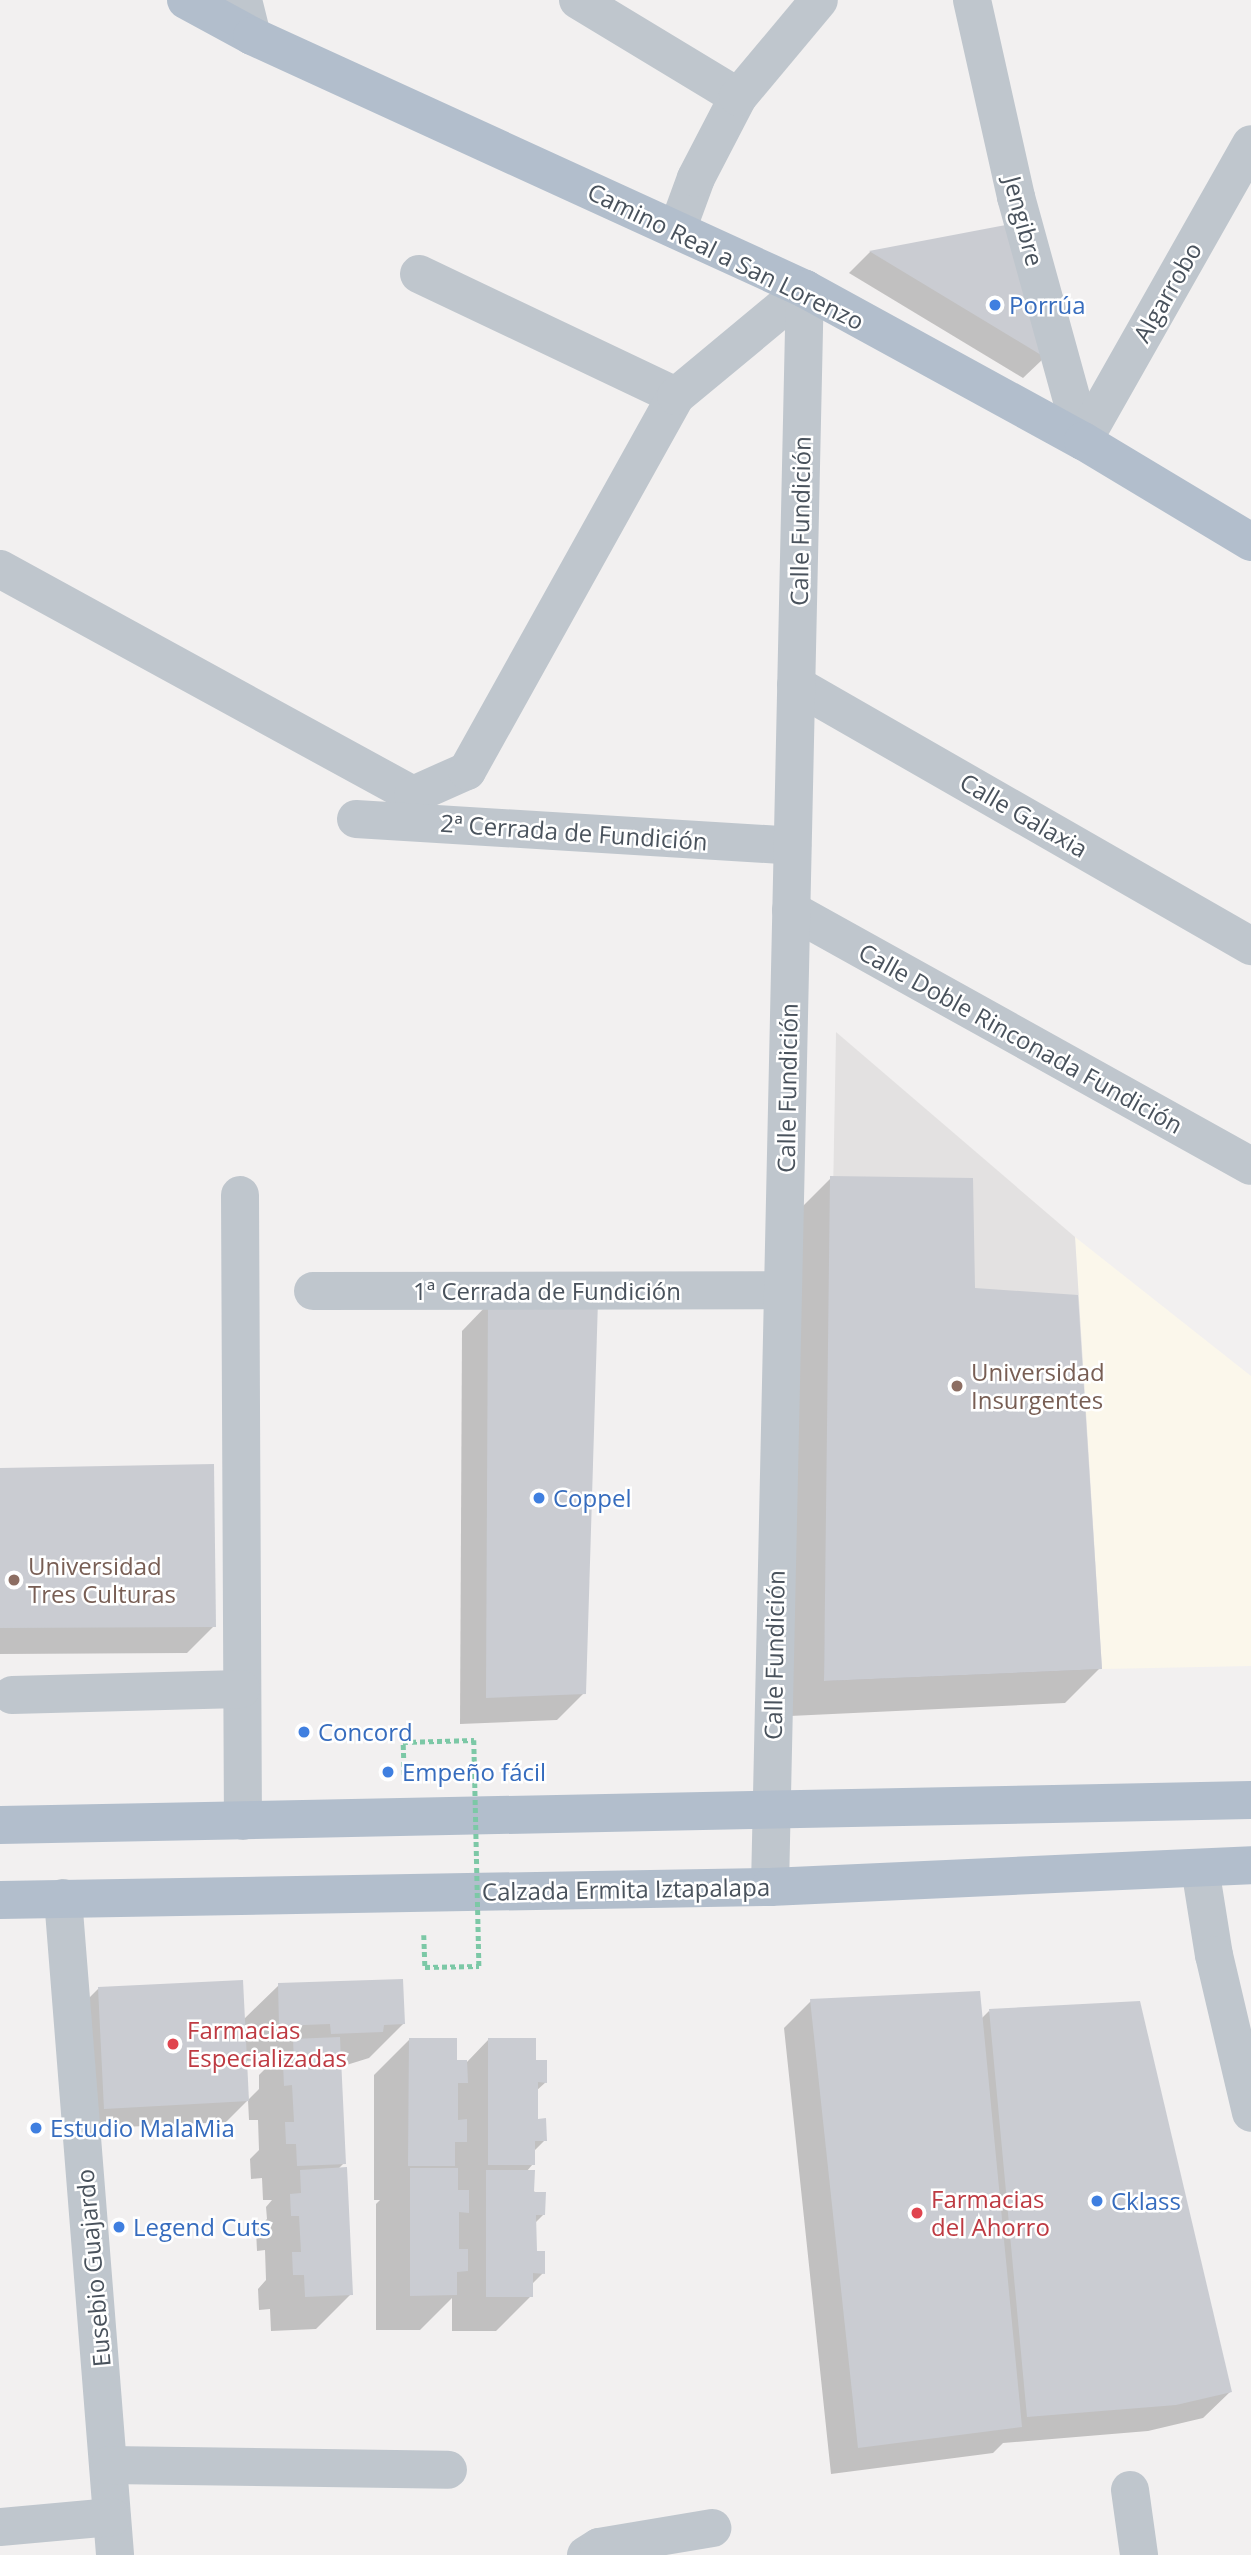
<!DOCTYPE html>
<html>
<head>
<meta charset="utf-8">
<style>
	body { margin:0 }
	#map { position:relative; width:1251px; height:2555px; overflow:hidden; background:#f2f0f0; font-family:"Open Sans",sans-serif }
	div>[style] { position:absolute }
	.commercial>* { inset:0; background:#fbf7eb }
	.education>* { inset:0; background:#e3e1e1 }
	.shadow>* { inset:0; background:#0003 }
	.building>* { inset:0; background:#caccd2 }
	.path>* { height:4.5px; margin-top:-2.25px; transform-origin:0; background:repeating-linear-gradient(90deg,#7cc8a6 0 5px,transparent 0 8.5px) }
	.minor>* { height:38px; margin:-19px; padding:0 19px; transform-origin:19px; border-radius:19px; background:#bfc6cd }
	.major>* { height:38px; margin:-19px; padding:0 19px; transform-origin:19px; border-radius:19px; background:#b2becc }
	.path-bridge>* { height:4.5px; margin-top:-2.25px; transform-origin:0; background:repeating-linear-gradient(90deg,#7cc8a6 0 5px,transparent 0 8.5px) }
	.dots>* { width:19px; height:19px; translate:-50% -50%; box-sizing:border-box; border:4px solid #fff; border-radius:50% }
	span { translate:-50% -50%; white-space:nowrap; text-align:center; line-height:1.15; -webkit-text-stroke:5px #fff; paint-order:stroke }
	.street-label { font-size:24px; color:#49525c }
	.shop-label { font-size:24px; color:#366cbe }
	.left { translate:0 -50%; text-align:left }
	.education-label { font-size:24px; color:#785e54 }
	.health-label { font-size:24px; color:#be3a42 }
</style>
</head>
<body>
<div id="map">
	<div class="commercial">
		<i style="clip-path:polygon(1075px 1237px,1251px 1376px,1251px 1666px,1102px 1669px)"></i>
	</div>
	<div class="education">
		<i style="clip-path:polygon(836px 1032px,1075px 1237px,1102px 1669px,824px 1681px)"></i>
	</div>
	<div class="shadow">
		<i style="clip-path:polygon(1010px 226px,1044px 358px,1023px 378px,849px 273px,870px 252px)"></i>
		<i style="clip-path:polygon(831px 1178px,973px 1289px,1100px 1668px,1065px 1703px,790px 1716px,796px 1213px)"></i>
		<i style="clip-path:polygon(488px 1304px,584px 1693px,557px 1720px,460px 1724px,462px 1331px)"></i>
		<i style="clip-path:polygon(0 1470px,214px 1626px,187px 1653px,0 1654px)"></i>
		<i style="clip-path:polygon(279px 1985px,404px 2023px,369px 2058px,340px 2067px,344px 2163px,338px 2169px,351px 2294px,316px 2329px,271px 2331px,270px 2309px,259px 2310px,258px 2289px,266px 2280px,265px 2250px,257px 2251px,256px 2230px,267px 2219px,266px 2207px,272px 2200px,263px 2200px,262px 2178px,251px 2179px,250px 2159px,259px 2150px,258px 2120px,249px 2120px,248px 2100px,259px 2089px,259px 2075px,275px 2059px,246px 2061px,247px 2101px,226px 2122px,83px 2129px,77px 2010px,98px 1989px,243px 2020px)"></i>
		<i style="clip-path:polygon(811px 2001px,981px 2019px,989px 2011px,1230px 2392px,1203px 2418px,1148px 2431px,1003px 2443px,993px 2453px,831px 2474px,784px 2028px)"></i>
		<i style="clip-path:polygon(489px 2039px,535px 2061px,546px 2082px,536px 2091px,536px 2120px,545px 2140px,533px 2152px,533px 2164px,526px 2172px,544px 2214px,535px 2223px,535px 2253px,543px 2273px,531px 2285px,531px 2296px,496px 2331px,452px 2331px,452px 2298px,420px 2330px,376px 2330px,376px 2204px,380px 2200px,374px 2200px,374px 2075px,409px 2040px,455px 2062px,467px 2062px)"></i>
	</div>
	<div class="building">
		<i style="clip-path:polygon(1011px 224px,1046px 358px,869px 251px)"></i>
		<i style="clip-path:polygon(830px 1176px,973px 1178px,975px 1288px,1078px 1295px,1102px 1669px,824px 1681px)"></i>
		<i style="clip-path:polygon(598px 1300px,586px 1694px,486px 1698px,488px 1302px)"></i>
		<i style="clip-path:polygon(214px 1464px,216px 1627px,0 1628px,0 1468px)"></i>
		<i style="clip-path:polygon(403px 1979px,405px 2024px,384px 2025px,383px 2032px,331px 2034px,330px 2024px,279px 2026px,278px 1983px)"></i>
		<i style="clip-path:polygon(243px 1980px,249px 2101px,104px 2109px,98px 1987px)"></i>
		<i style="clip-path:polygon(980px 1991px,1022px 2427px,858px 2448px,810px 1999px)"></i>
		<i style="clip-path:polygon(1140px 2001px,1232px 2392px,1176px 2405px,1027px 2417px,989px 2009px)"></i>
		<i style="clip-path:polygon(340px 2037px,346px 2164px,297px 2166px,296px 2144px,286px 2144px,285px 2122px,294px 2122px,292px 2085px,284px 2086px,283px 2063px,294px 2063px,293px 2039px)"></i>
		<i style="clip-path:polygon(409px 2038px,457px 2038px,457px 2060px,467px 2060px,468px 2083px,458px 2083px,458px 2120px,467px 2119px,467px 2142px,455px 2142px,455px 2166px,408px 2166px)"></i>
		<i style="clip-path:polygon(488px 2038px,536px 2038px,536px 2060px,547px 2060px,547px 2083px,538px 2082px,538px 2119px,546px 2118px,547px 2141px,535px 2141px,535px 2165px,488px 2165px)"></i>
		<i style="clip-path:polygon(347px 2167px,353px 2295px,305px 2297px,304px 2275px,293px 2275px,292px 2252px,301px 2252px,299px 2216px,291px 2216px,290px 2194px,301px 2193px,300px 2170px)"></i>
		<i style="clip-path:polygon(410px 2168px,458px 2168px,458px 2190px,469px 2190px,469px 2213px,459px 2212px,459px 2249px,468px 2249px,468px 2271px,457px 2272px,457px 2295px,410px 2296px)"></i>
		<i style="clip-path:polygon(486px 2170px,535px 2170px,534px 2192px,546px 2192px,545px 2215px,536px 2215px,537px 2251px,545px 2251px,545px 2274px,533px 2273px,533px 2297px,486px 2297px)"></i>
	</div>
	<div class="path">
		<i style="left:404px;top:1775px;width:33px;rotate:-92deg"></i>
		<i style="left:403px;top:1742px;width:71px;rotate:-1.6deg"></i>
		<i style="left:424px;top:1935px;width:32px;rotate:88deg"></i>
		<i style="left:425px;top:1967px;width:54px;rotate:-1.1deg"></i>
	</div>
	<div class="minor">
		<i style="left:243px;top:0;width:37px;rotate:76deg"></i>
		<i style="left:578px;top:0;width:187px;rotate:31.2deg"></i>
		<i style="left:972px;top:0;width:202px;rotate:77.4deg"></i>
		<i style="left:1016px;top:197px;width:253px;rotate:74.6deg"></i>
		<i style="left:677px;top:230px;width:55px;rotate:-69.9deg"></i>
		<i style="left:696px;top:178px;width:91px;rotate:-62.6deg"></i>
		<i style="left:738px;top:97px;width:126px;rotate:-50.1deg"></i>
		<i style="left:419px;top:274px;width:284px;rotate:25.4deg"></i>
		<i style="left:1083px;top:441px;width:341px;rotate:-60.5deg"></i>
		<i style="left:0;top:569px;width:471px;rotate:28.7deg"></i>
		<i style="left:413px;top:795px;width:59px;rotate:-24deg"></i>
		<i style="left:467px;top:771px;width:429px;rotate:-60.9deg"></i>
		<i style="left:676px;top:396px;width:168px;rotate:-39.7deg"></i>
		<i style="left:796px;top:685px;width:525px;rotate:29.84deg"></i>
		<i style="left:356px;top:819px;width:437px;rotate:3.5deg"></i>
		<i style="left:791px;top:910px;width:526px;rotate:29.1deg"></i>
		<i style="left:240px;top:1195px;width:626px;rotate:89.73deg"></i>
		<i style="left:313px;top:1291px;width:469px;rotate:-0.1deg"></i>
		<i style="left:12px;top:1695px;width:229px;rotate:-1.5deg"></i>
		<i style="left:1200px;top:1868px;width:88px;rotate:80.9deg"></i>
		<i style="left:1214px;top:1955px;width:162px;rotate:76.8deg"></i>
		<i style="left:770px;top:1887px;width:1598px;rotate:-88.75deg"></i>
		<i style="left:63px;top:1898px;width:659px;rotate:85.47deg"></i>
		<i style="left:109px;top:2465px;width:339px;rotate:0.8deg"></i>
		<i style="left:1130px;top:2490px;width:66px;rotate:82.1deg"></i>
		<i style="left:0;top:2527px;width:112px;rotate:-5.1deg"></i>
		<i style="left:586px;top:2555px;width:15px;rotate:-32deg"></i>
		<i style="left:599px;top:2547px;width:115px;rotate:-9.5deg"></i>
	</div>
	<div class="major">
		<i style="left:186px;top:0;width:75px;rotate:28.6deg"></i>
		<i style="left:252px;top:36px;width:608px;rotate:24.58deg"></i>
		<i style="left:805px;top:289px;width:317px;rotate:28.7deg"></i>
		<i style="left:1083px;top:441px;width:196px;rotate:31deg"></i>
		<i style="left:0;top:1825px;width:1251px;rotate:-1.14deg"></i>
		<i style="left:0;top:1900px;width:770px;rotate:-0.97deg"></i>
		<i style="left:770px;top:1887px;width:482px;rotate:-2.6deg"></i>
	</div>
	<div class="path-bridge">
		<i style="left:474px;top:1740px;width:226px;rotate:88.7deg"></i>
	</div>
	<div class="dots">
		<i style="left:995px;top:305px;background:#3f7fe0"></i>
		<i style="left:957px;top:1386px;background:#8d6e63"></i>
		<i style="left:539px;top:1498px;background:#3f7fe0"></i>
		<i style="left:14px;top:1580px;background:#8d6e63"></i>
		<i style="left:304px;top:1732px;background:#3f7fe0"></i>
		<i style="left:388px;top:1772px;background:#3f7fe0"></i>
		<i style="left:173px;top:2044px;background:#e0444e"></i>
		<i style="left:36px;top:2128px;background:#3f7fe0"></i>
		<i style="left:1097px;top:2201px;background:#3f7fe0"></i>
		<i style="left:917px;top:2213px;background:#e0444e"></i>
		<i style="left:119px;top:2227px;background:#3f7fe0"></i>
	</div>
	<div class="street-label">
		<span style="left:1024px;top:221px;rotate:75deg">Jengibre</span>
		<span style="left:726px;top:256px;rotate:26deg">Camino Real a San Lorenzo</span>
		<span style="left:1167px;top:292px;rotate:-60deg">Algarrobo</span>
		<span style="left:800px;top:521px;rotate:-89deg">Calle Fundición</span>
		<span style="left:1024px;top:815px;rotate:30deg">Calle Galaxia</span>
		<span style="left:574px;top:832px;rotate:4deg">2ª Cerrada de Fundición</span>
		<span style="left:1021px;top:1038px;rotate:29deg">Calle Doble Rinconada Fundición</span>
		<span style="left:787px;top:1088px;rotate:-89deg">Calle Fundición</span>
		<span style="left:547px;top:1291px">1ª Cerrada de Fundición</span>
		<span style="left:774px;top:1655px;rotate:-89deg">Calle Fundición</span>
		<span style="left:626px;top:1889px;rotate:-1deg">Calzada Ermita Iztapalapa</span>
		<span style="left:93px;top:2268px;rotate:-95deg">Eusebio Guajardo</span>
	</div>
	<div class="shop-label">
		<span class="left" style="left:1009px;top:305px">Porrúa</span>
		<span class="left" style="left:553px;top:1498px">Coppel</span>
		<span class="left" style="left:318px;top:1732px">Concord</span>
		<span class="left" style="left:402px;top:1772px">Empeño fácil</span>
		<span class="left" style="left:50px;top:2128px">Estudio MalaMia</span>
		<span class="left" style="left:1111px;top:2201px">Cklass</span>
		<span class="left" style="left:133px;top:2227px">Legend Cuts</span>
	</div>
	<div class="education-label">
		<span class="left" style="left:971px;top:1386px">Universidad<br>Insurgentes</span>
		<span class="left" style="left:28px;top:1580px">Universidad<br>Tres Culturas</span>
	</div>
	<div class="health-label">
		<span class="left" style="left:187px;top:2044px">Farmacias<br>Especializadas</span>
		<span class="left" style="left:931px;top:2213px">Farmacias<br>del Ahorro</span>
	</div>
</div>
</body>
</html>
